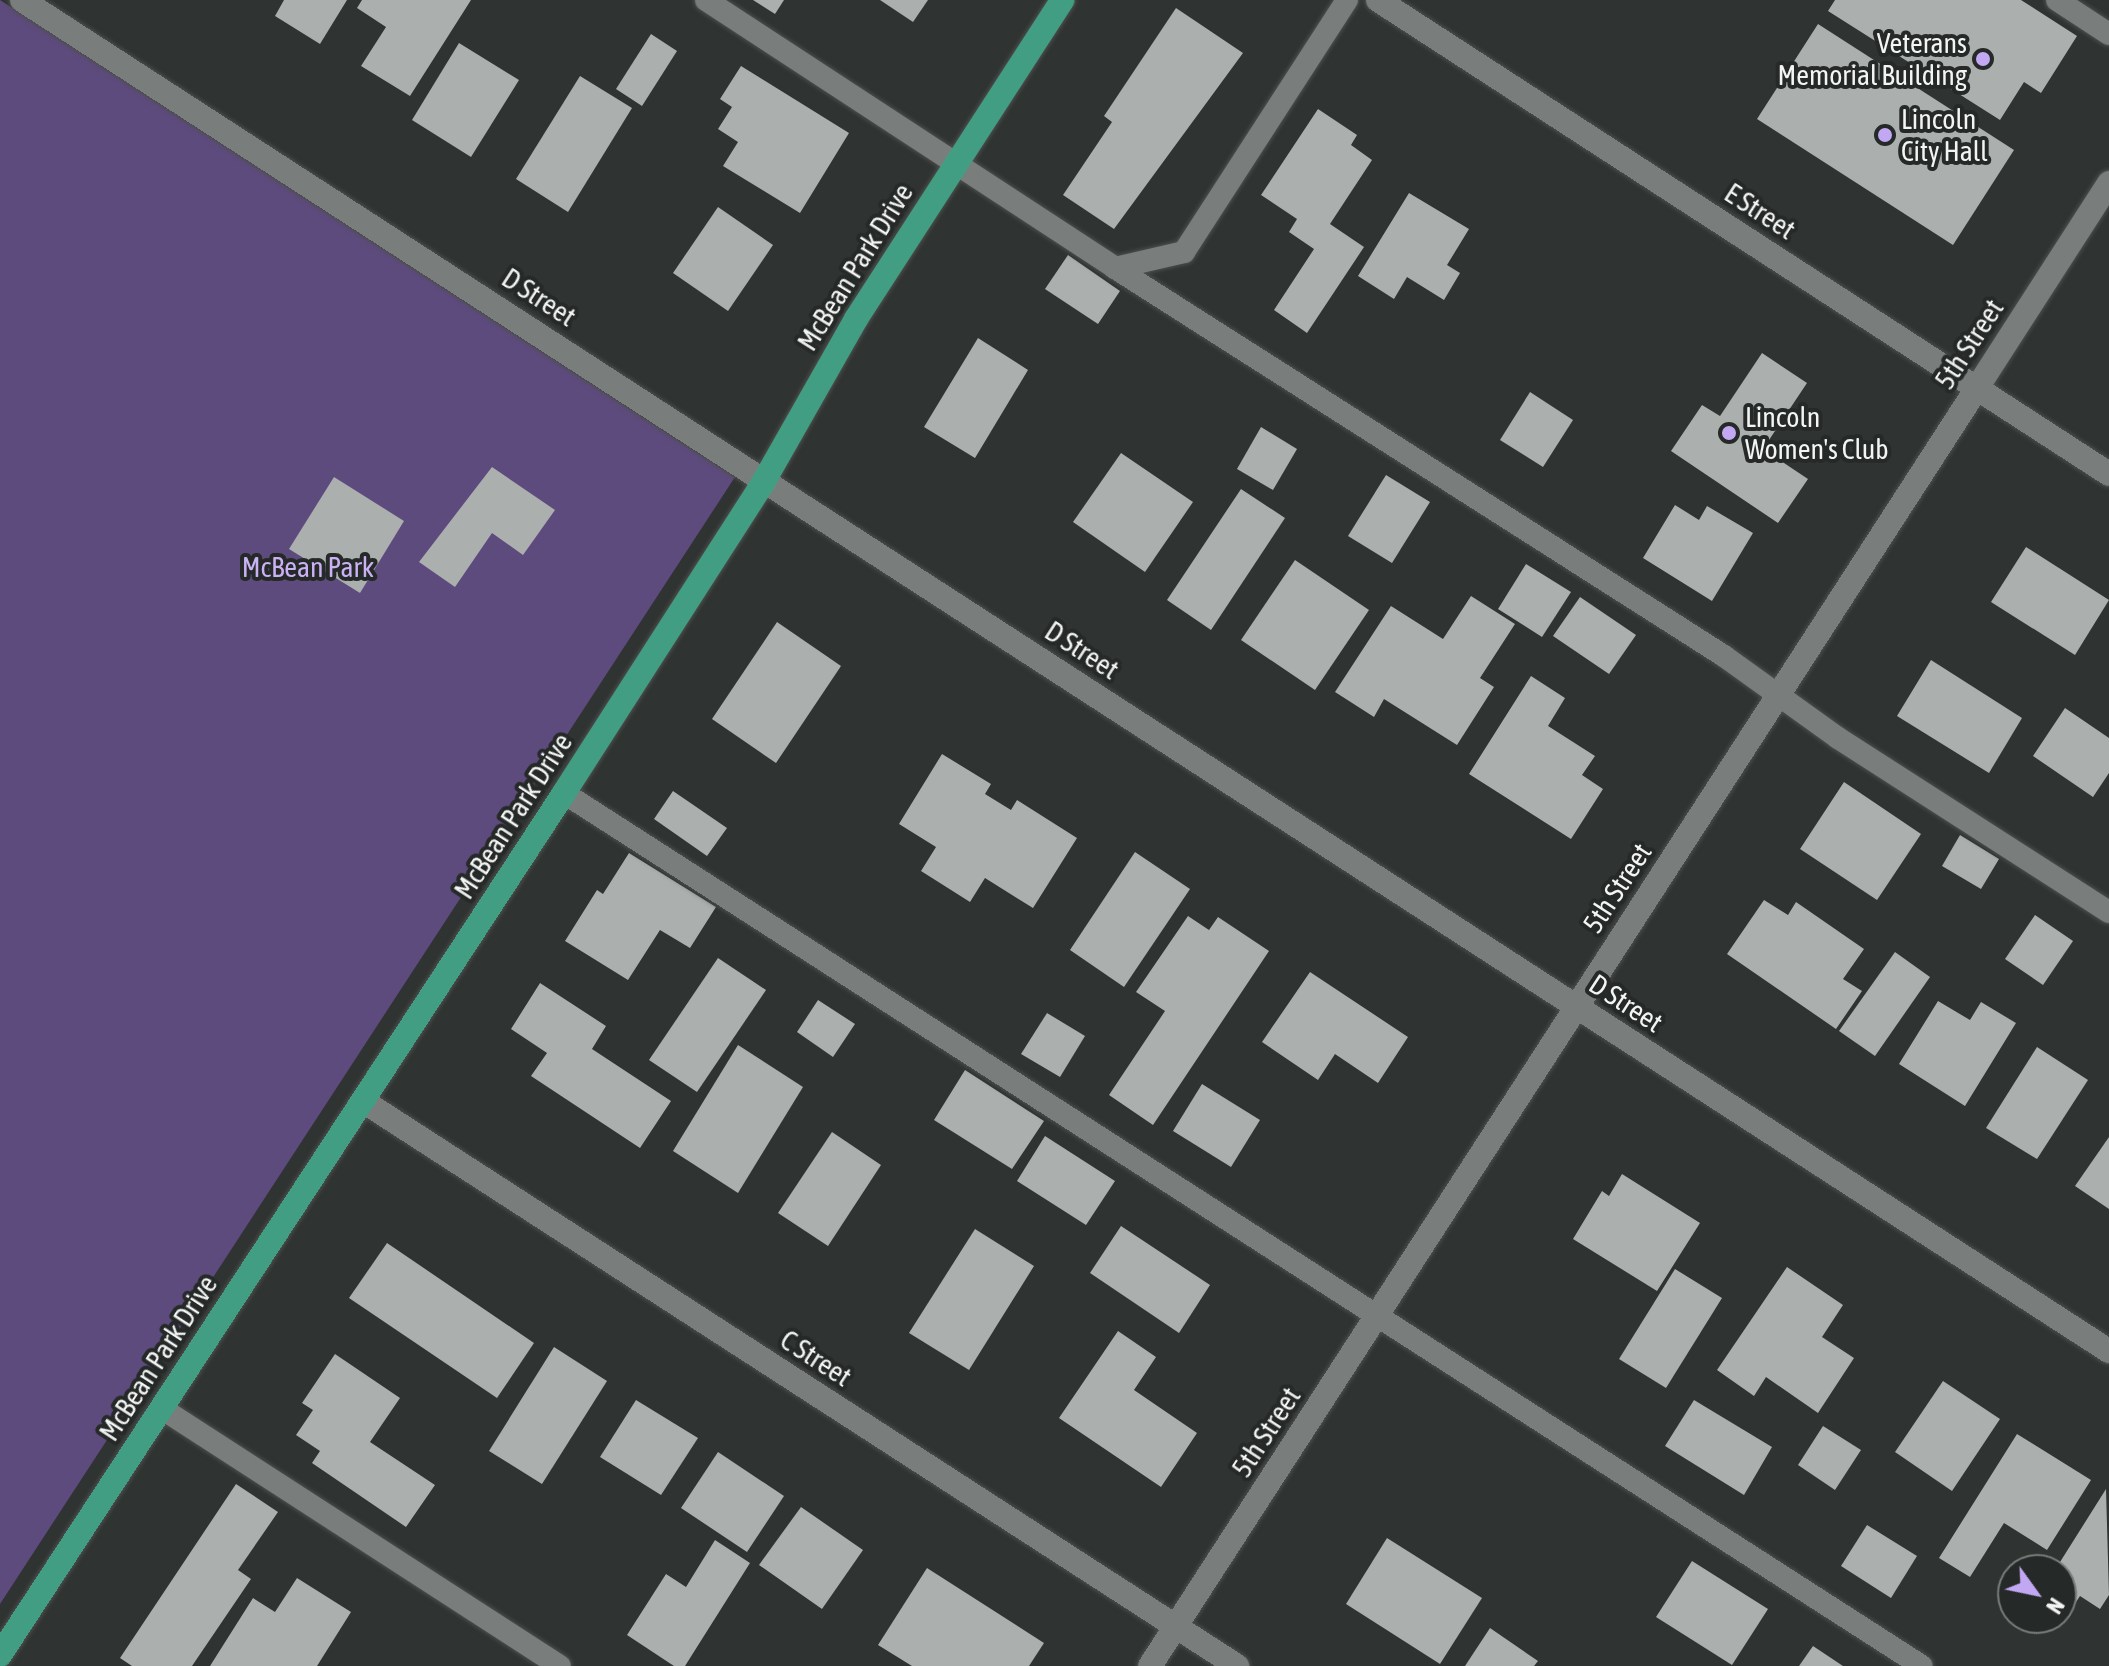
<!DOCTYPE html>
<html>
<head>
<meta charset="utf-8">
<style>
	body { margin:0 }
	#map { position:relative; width:2109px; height:1666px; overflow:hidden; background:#2f3331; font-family:"Asap Condensed",sans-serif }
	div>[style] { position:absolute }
	.green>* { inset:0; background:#5e4b7e }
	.building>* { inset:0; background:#abafad }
	.roads { filter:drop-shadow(0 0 2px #4c4f4d) drop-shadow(0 0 2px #4c4f4d) }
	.lane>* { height:22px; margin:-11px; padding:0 11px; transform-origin:11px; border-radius:11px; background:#797d7b }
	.street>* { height:24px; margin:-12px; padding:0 12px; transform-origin:12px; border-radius:12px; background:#797d7b }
	.secondary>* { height:24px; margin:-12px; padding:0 12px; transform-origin:12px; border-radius:12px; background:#797d7b }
	.primary>* { height:24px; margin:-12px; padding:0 12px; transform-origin:12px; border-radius:12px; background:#429e82 }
	.dots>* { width:22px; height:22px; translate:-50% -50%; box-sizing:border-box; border:4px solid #252927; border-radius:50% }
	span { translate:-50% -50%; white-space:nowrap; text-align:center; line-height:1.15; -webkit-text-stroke:8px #252927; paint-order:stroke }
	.poi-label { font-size:28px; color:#f2f5f3 }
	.right { translate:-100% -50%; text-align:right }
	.left { translate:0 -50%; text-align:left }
	.street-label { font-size:28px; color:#f2f5f3 }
	.park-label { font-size:28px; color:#c9b1f4 }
	.north { position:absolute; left:1997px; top:1554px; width:80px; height:80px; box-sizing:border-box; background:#252927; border:2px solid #777b79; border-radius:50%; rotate:123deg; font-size:22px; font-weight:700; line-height:32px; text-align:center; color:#f2f5f3 }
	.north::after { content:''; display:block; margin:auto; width:28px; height:36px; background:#c2a8f2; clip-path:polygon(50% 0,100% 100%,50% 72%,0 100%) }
</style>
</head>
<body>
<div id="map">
	<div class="green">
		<i style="clip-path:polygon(0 0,735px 477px,0 1604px)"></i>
	</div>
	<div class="building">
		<i style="clip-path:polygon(284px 0,347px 0,320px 44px,275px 16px)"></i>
		<i style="clip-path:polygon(362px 0,471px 0,410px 96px,361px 66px,386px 27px,357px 8px)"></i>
		<i style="clip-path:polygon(753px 0,784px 0,775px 14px)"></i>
		<i style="clip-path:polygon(880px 0,928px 0,913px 22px)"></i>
		<i style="clip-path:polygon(1835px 0,2021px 0,2077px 36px,2041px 93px,2024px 82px,2000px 120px,1828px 11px)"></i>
		<i style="clip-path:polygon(1176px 8px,1243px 53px,1114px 229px,1063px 195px,1112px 122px,1104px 116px)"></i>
		<i style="clip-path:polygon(1818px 24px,2014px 150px,1953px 245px,1757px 119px)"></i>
		<i style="clip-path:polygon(651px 34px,677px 51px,642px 106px,616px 89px)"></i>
		<i style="clip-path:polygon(459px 43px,519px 80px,471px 157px,412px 120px)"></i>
		<i style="clip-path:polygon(741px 66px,849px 133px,800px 213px,723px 166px,738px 142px,718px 129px,732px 107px,720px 99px)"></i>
		<i style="clip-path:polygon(580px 76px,632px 108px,568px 212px,516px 179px)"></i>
		<i style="clip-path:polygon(1318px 109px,1357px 135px,1351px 145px,1372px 160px,1330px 224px,1364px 247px,1307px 333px,1274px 310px,1314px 249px,1289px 232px,1297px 219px,1261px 195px)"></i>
		<i style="clip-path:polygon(1409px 193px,1469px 229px,1447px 265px,1460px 273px,1444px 300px,1407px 277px,1394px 299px,1358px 276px)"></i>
		<i style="clip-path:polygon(718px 207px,773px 245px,728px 311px,673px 273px)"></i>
		<i style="clip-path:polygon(1068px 255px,1120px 291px,1098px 324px,1045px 289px)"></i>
		<i style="clip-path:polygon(978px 338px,1028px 370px,975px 458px,924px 427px)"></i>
		<i style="clip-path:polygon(1762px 353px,1807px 383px,1763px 449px,1808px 479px,1778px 523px,1671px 451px,1702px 405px,1720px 416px)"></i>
		<i style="clip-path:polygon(1530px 392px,1573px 420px,1543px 467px,1500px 440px)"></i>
		<i style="clip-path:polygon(1261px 427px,1297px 449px,1273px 490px,1237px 469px)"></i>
		<i style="clip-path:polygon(1121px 453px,1193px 502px,1145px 572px,1073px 522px)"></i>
		<i style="clip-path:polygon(492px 467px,555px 510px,523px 555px,492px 533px,455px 587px,419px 562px)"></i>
		<i style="clip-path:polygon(1386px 475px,1430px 502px,1392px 563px,1348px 536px)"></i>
		<i style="clip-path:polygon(334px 477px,404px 521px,360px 593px,289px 549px)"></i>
		<i style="clip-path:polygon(1241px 489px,1285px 518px,1211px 630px,1167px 600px)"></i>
		<i style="clip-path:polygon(1675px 505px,1699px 520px,1707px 506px,1753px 533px,1712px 601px,1643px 558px)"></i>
		<i style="clip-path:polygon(2026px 547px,2109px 600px,2075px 655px,1991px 602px)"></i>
		<i style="clip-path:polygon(1295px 560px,1369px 610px,1315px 690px,1241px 640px)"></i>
		<i style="clip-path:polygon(1526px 564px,1571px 592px,1542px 637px,1498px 609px)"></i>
		<i style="clip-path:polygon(1471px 596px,1515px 624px,1480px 678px,1494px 687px,1457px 745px,1384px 699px,1374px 717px,1335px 692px,1391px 606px,1443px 639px)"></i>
		<i style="clip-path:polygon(1580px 597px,1636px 635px,1609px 674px,1553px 636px)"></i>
		<i style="clip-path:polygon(777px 622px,841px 666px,776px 763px,712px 719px)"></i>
		<i style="clip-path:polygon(1931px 660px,2022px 718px,1989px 773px,1897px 716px)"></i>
		<i style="clip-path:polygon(1531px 676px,1565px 698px,1548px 726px,1595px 756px,1582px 775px,1603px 789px,1571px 839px,1469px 774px)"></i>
		<i style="clip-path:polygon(2065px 708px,2109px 738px,2109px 773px,2093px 797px,2033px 756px)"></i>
		<i style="clip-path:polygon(942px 754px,991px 784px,985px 794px,1011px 810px,1017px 800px,1077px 838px,1033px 908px,985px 878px,970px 902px,921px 871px,936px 847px,899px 824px)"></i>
		<i style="clip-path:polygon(1844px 782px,1921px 834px,1877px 900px,1800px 849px)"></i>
		<i style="clip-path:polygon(673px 791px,727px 828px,707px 856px,654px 819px)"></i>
		<i style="clip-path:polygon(1960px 835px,1999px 859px,1981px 889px,1942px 866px)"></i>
		<i style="clip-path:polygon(1135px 852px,1190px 889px,1124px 987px,1070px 950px)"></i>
		<i style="clip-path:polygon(629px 853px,716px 907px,690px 948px,660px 930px,628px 980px,565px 941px,597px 890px,603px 894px)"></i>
		<i style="clip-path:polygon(1764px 900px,1788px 915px,1796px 902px,1864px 949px,1843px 979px,1862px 991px,1836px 1029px,1727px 954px)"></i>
		<i style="clip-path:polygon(2035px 915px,2073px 941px,2043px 985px,2005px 959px)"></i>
		<i style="clip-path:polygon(1188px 916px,1209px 930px,1218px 917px,1269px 951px,1153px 1125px,1109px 1095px,1165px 1011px,1136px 992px)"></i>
		<i style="clip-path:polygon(1895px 952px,1930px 977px,1875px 1056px,1839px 1031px)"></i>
		<i style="clip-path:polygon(718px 958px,766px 990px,697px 1092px,649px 1060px)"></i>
		<i style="clip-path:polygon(1310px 972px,1408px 1037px,1378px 1083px,1335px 1054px,1318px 1080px,1262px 1042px)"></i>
		<i style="clip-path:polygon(540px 983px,606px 1026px,592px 1049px,671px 1101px,640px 1148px,531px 1076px,547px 1053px,511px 1029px)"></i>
		<i style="clip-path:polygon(818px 1000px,855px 1024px,833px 1057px,797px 1032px)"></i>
		<i style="clip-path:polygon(1938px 1001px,1970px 1020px,1981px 1002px,2016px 1023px,1965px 1106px,1899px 1064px)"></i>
		<i style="clip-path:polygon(1047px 1013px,1085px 1036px,1060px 1077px,1021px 1054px)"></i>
		<i style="clip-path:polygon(738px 1045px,803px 1087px,738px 1193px,673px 1151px)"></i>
		<i style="clip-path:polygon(2037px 1047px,2088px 1080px,2037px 1159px,1986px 1128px)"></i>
		<i style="clip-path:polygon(965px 1070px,1044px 1121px,1012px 1169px,934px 1120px)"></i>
		<i style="clip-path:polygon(1202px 1084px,1260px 1120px,1231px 1167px,1173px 1131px)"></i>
		<i style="clip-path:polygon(832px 1132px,881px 1165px,828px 1246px,778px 1213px)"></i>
		<i style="clip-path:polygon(1045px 1136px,1115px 1181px,1086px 1225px,1017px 1181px)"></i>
		<i style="clip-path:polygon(2109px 1137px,2109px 1209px,2075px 1186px)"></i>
		<i style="clip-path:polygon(1622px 1174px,1700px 1223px,1657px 1291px,1573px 1239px,1602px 1191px,1609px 1196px)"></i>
		<i style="clip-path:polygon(1121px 1226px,1210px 1285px,1179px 1333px,1090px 1273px)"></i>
		<i style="clip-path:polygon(975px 1229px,1034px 1266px,969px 1370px,909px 1333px)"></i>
		<i style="clip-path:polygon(387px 1243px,534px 1343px,497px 1398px,349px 1298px)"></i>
		<i style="clip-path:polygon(1787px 1267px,1843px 1305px,1822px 1337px,1854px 1358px,1818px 1413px,1766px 1377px,1754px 1396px,1717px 1370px)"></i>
		<i style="clip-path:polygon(1675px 1269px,1722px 1298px,1666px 1388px,1619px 1359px)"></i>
		<i style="clip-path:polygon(1118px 1331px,1156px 1357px,1134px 1390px,1197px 1433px,1161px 1487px,1059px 1418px)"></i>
		<i style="clip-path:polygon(554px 1347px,607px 1381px,542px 1484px,489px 1451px)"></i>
		<i style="clip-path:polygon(335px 1354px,400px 1398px,370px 1442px,435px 1485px,406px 1527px,312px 1463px,320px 1451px,296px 1435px,313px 1410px,302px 1403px)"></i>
		<i style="clip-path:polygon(1943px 1381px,2000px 1419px,1952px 1491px,1895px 1452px)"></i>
		<i style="clip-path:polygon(636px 1400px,698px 1438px,661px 1495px,600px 1457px)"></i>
		<i style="clip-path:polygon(1694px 1400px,1772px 1447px,1744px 1495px,1665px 1446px)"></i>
		<i style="clip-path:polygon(1823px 1426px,1861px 1450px,1835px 1490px,1798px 1465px)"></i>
		<i style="clip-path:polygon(2017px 1434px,2091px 1480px,2047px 1550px,2004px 1523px,1970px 1577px,1939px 1558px)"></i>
		<i style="clip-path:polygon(718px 1452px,784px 1496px,747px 1552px,681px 1508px)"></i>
		<i style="clip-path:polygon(236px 1484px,278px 1512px,238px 1570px,251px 1579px,192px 1666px,132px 1666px,120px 1658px)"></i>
		<i style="clip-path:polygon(2106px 1489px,2109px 1595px,2100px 1609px,2080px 1596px,2072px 1608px,2061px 1601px,2061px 1570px,2055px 1570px)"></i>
		<i style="clip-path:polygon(801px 1507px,863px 1550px,822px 1609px,759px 1565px)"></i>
		<i style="clip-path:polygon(1867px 1525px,1917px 1556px,1891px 1598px,1841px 1566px)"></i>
		<i style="clip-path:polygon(1387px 1538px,1482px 1598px,1440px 1664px,1346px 1604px)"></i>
		<i style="clip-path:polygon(715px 1540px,750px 1563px,685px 1666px,674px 1666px,627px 1635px,666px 1574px,686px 1587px)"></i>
		<i style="clip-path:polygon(1692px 1561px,1768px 1609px,1732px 1665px,1656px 1617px)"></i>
		<i style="clip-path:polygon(927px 1568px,1044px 1643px,1029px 1666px,912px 1666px,878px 1645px)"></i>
		<i style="clip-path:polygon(297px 1578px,351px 1612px,317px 1666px,210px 1666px,253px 1598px,275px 1612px)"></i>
		<i style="clip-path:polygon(1490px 1628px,1538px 1661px,1534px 1666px,1465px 1666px)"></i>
		<i style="clip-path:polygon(1813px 1646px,1843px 1666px,1799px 1666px)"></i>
	</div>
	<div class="roads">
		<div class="lane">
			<i style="left:706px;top:0;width:489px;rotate:33.2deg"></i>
			<i style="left:1115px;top:268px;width:71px;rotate:-13.1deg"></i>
			<i style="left:1184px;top:252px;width:300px;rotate:-57.1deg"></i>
			<i style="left:2057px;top:0;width:62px;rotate:33.2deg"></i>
			<i style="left:1115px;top:268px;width:722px;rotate:32.5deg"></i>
			<i style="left:1724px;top:656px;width:140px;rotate:35.7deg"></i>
			<i style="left:1838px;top:738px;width:322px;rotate:32.7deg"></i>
			<i style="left:564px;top:793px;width:1614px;rotate:32.74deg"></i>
			<i style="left:161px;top:1408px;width:475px;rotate:32.9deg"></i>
		</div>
		<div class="street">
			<i style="left:1378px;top:0;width:871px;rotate:32.96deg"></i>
			<i style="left:764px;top:481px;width:1602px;rotate:32.9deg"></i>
			<i style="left:363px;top:1101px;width:1041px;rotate:32.88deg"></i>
			<i style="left:1150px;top:1666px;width:1522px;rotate:-57.09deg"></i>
		</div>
		<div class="secondary">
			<i style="left:22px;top:0;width:884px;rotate:32.95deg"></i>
			<i style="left:1977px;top:388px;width:244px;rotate:-57.2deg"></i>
		</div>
		<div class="primary">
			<i style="left:0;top:1655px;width:1030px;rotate:-56.8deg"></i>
			<i style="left:564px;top:793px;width:371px;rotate:-57.3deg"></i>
			<i style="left:764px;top:481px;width:186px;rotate:-60.4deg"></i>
			<i style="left:856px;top:319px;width:380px;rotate:-57.1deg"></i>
		</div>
	</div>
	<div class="dots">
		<i style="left:1983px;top:59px;background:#c2a8f2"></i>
		<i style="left:1885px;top:135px;background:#c2a8f2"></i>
		<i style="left:1729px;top:433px;background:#c2a8f2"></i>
	</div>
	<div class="poi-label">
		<span class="right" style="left:1967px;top:59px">Veterans<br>Memorial Building</span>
		<span class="left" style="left:1901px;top:135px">Lincoln<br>City Hall</span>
		<span class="left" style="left:1745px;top:433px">Lincoln<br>Women's Club</span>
	</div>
	<div class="street-label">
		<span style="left:1760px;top:211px;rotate:33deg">E Street</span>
		<span style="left:855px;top:267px;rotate:-58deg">McBean Park Drive</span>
		<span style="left:539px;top:297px;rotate:33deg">D Street</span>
		<span style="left:1969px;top:344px;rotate:-57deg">5th Street</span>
		<span style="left:1082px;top:650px;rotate:33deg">D Street</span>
		<span style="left:513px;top:816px;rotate:-57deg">McBean Park Drive</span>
		<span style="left:1617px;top:888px;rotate:-57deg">5th Street</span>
		<span style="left:1626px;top:1003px;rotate:33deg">D Street</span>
		<span style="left:158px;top:1358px;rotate:-57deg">McBean Park Drive</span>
		<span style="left:816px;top:1358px;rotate:33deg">C Street</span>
		<span style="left:1266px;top:1432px;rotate:-57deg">5th Street</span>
	</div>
	<div class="park-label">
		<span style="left:308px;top:567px">McBean Park</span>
	</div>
	<div class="north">N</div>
</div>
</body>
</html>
